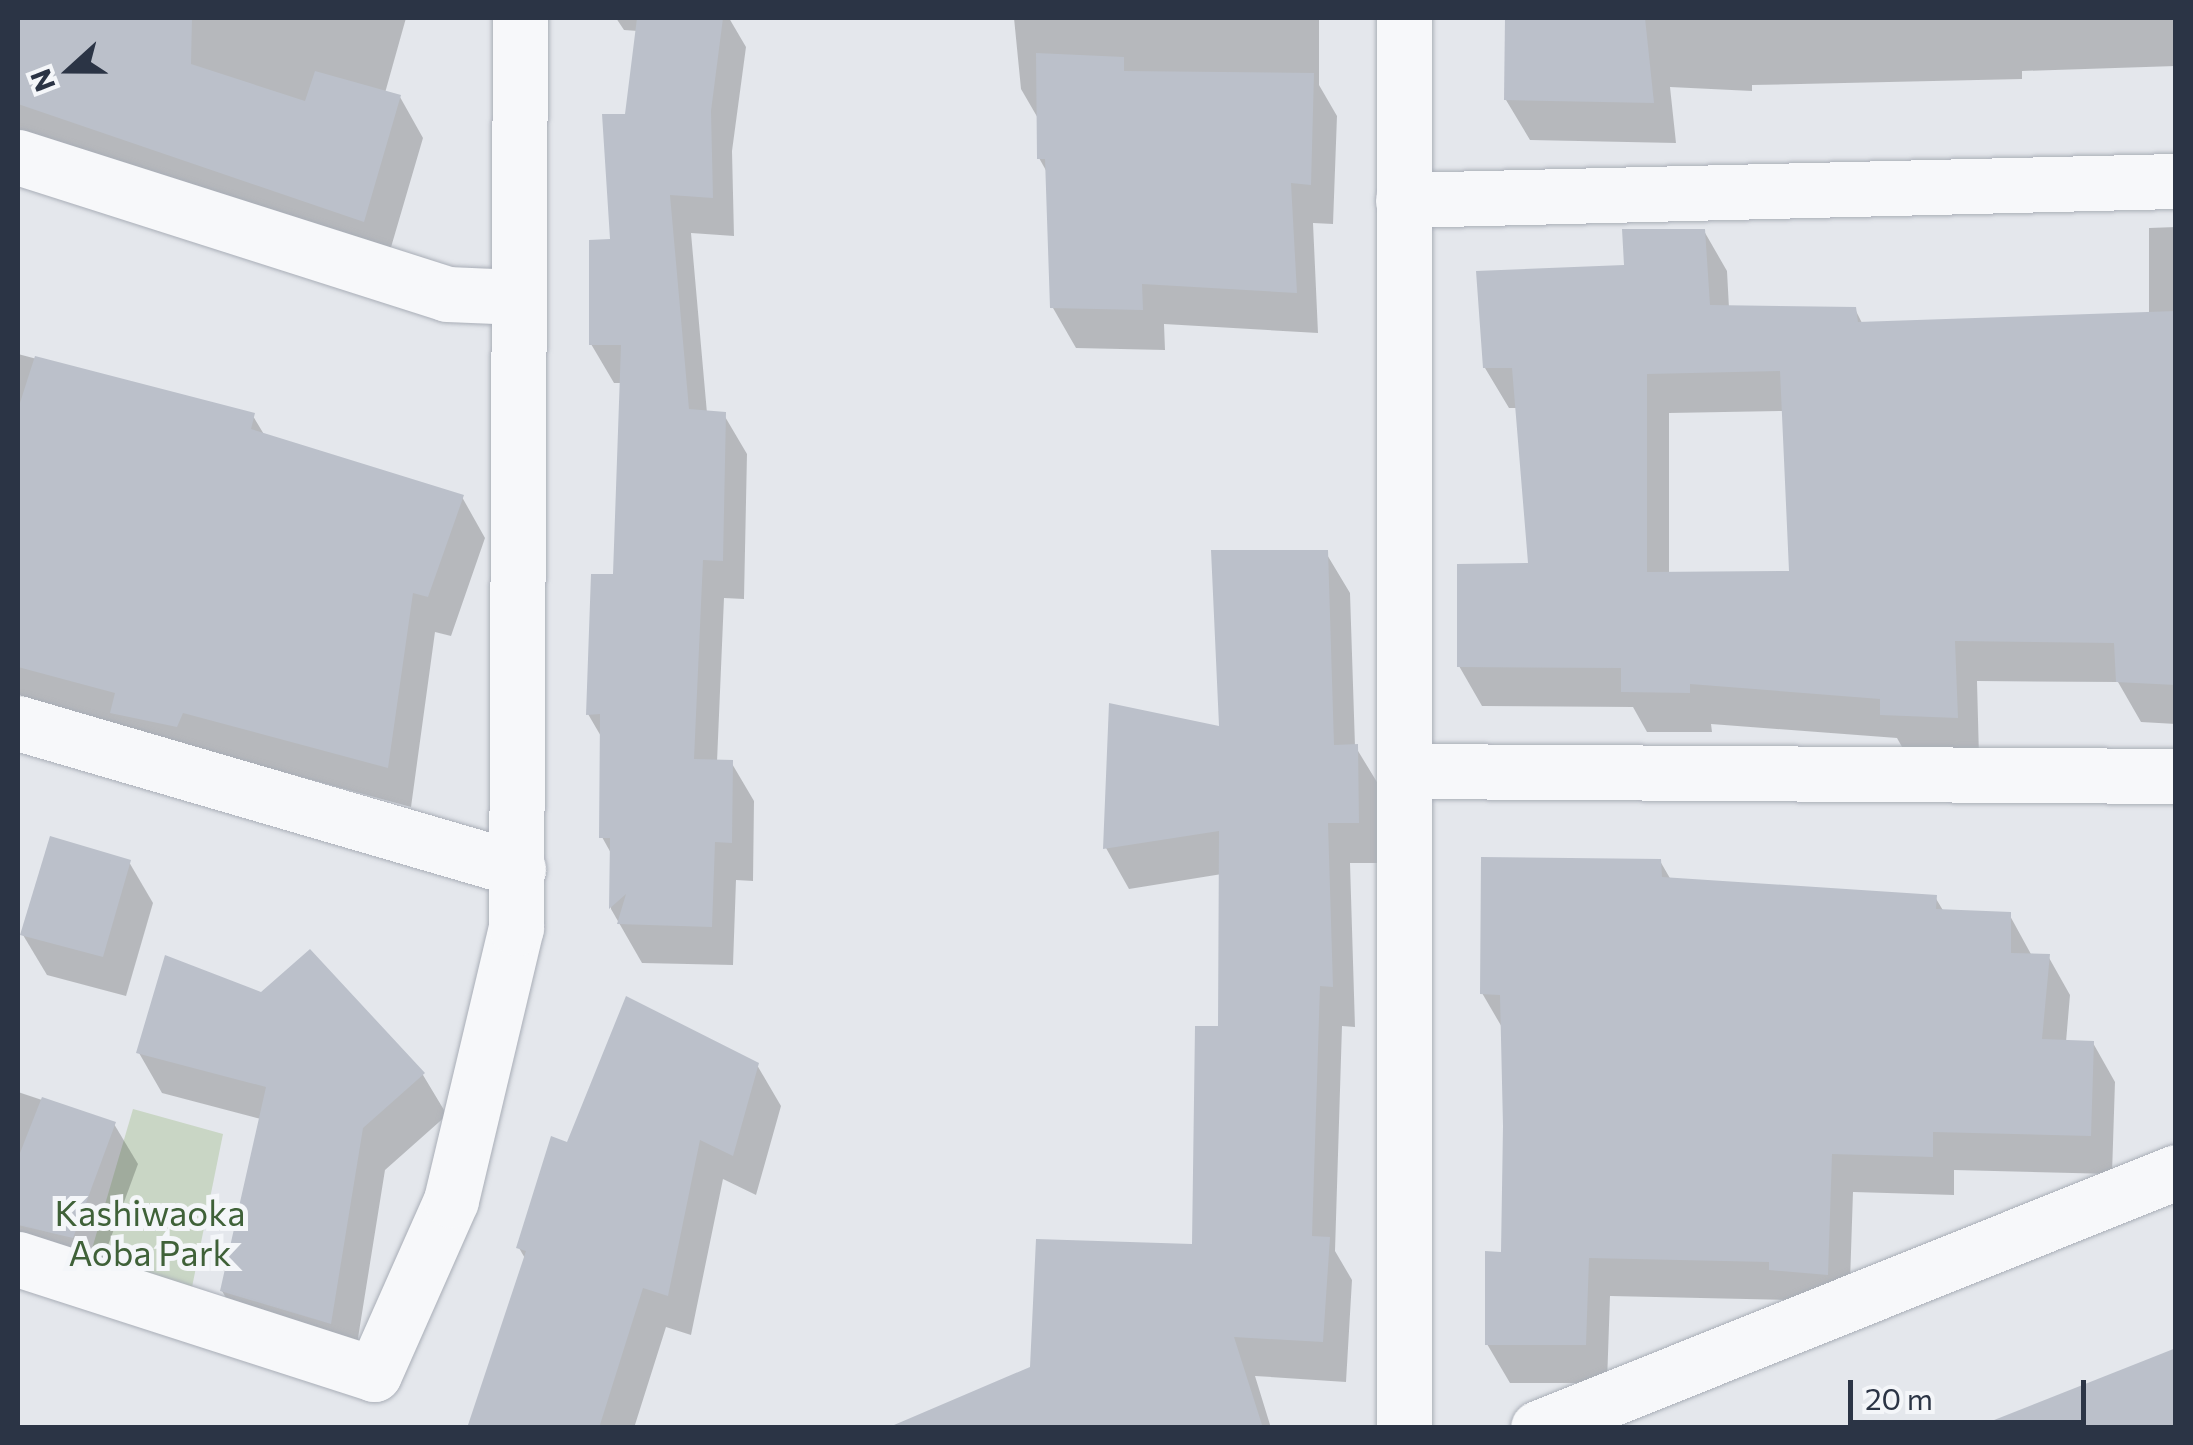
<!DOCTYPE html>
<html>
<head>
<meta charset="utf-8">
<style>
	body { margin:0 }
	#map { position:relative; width:2193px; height:1445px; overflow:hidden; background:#e4e7ec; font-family:Commissioner,sans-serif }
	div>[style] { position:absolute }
	.green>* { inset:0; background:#c9d6c5 }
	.shadow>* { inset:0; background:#0003 }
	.building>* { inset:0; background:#bbc0ca }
	.roads { filter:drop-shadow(0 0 2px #a9aeb7) drop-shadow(0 0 2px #a9aeb7) }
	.street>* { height:55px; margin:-27.5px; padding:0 27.5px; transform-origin:27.5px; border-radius:27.5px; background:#f7f8fa }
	span { translate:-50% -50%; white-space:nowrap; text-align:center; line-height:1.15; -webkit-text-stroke:10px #f4f6f9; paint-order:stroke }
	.park-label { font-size:35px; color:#3f6138 }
	.frame { position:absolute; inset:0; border:20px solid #2b3445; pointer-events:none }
	.north { position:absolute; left:20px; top:20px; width:100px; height:100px; -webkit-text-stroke:8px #f4f6f9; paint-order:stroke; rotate:249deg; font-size:28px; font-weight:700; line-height:40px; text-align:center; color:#2b3445 }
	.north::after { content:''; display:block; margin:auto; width:35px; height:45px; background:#2b3445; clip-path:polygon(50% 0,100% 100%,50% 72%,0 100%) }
	.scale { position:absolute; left:1848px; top:1380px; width:238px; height:45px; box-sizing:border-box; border:5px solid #2b3445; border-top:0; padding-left:12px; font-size:30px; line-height:35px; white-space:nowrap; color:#2b3445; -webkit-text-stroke:8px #f4f6f9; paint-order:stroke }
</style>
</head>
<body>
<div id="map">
	<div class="green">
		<i style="clip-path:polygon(133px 1109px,223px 1134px,189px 1302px,84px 1276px)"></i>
	</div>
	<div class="shadow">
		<i style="clip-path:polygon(18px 18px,406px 18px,385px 93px,400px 97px,423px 138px,387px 261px,18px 138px)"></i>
		<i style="clip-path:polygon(616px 18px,729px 18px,746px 47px,732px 151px,734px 236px,691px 233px,707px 413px,724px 415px,747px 454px,744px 599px,724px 598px,717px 762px,731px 762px,754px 801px,753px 881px,736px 880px,733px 965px,642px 963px,611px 909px,612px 855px,602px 837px,602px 738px,588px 714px,616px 577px,622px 383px,614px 383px,591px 344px,613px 241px,638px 31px,624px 30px)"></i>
		<i style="clip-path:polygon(1014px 18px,1319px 18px,1319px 85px,1337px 116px,1333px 224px,1313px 223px,1318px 333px,1164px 324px,1165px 350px,1076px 348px,1053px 308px,1048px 174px,1039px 158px,1039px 120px,1021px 89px)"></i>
		<i style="clip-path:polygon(1508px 18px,2176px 18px,2176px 66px,2022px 71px,2022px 79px,1752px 85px,1752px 91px,1670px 87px,1676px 143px,1530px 140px,1506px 100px)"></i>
		<i style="clip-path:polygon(evenodd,2176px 227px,2176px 724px,2141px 722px,2118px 682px,1977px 681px,1979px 757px,1906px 754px,1897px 738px,1711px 724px,1712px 732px,1647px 732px,1633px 707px,1482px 706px,1459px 666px,1530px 565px,1518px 408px,1509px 408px,1485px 368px,1627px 268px,1704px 231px,1727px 271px,1729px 308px,1855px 309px,1863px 325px,2149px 314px,2149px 228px,2176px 227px,1785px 411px,1791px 573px,1669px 575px,1669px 413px,1785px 411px)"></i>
		<i style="clip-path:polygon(18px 354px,253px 416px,265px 436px,462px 497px,485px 538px,451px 636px,435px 632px,411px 807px,18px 700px)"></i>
		<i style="clip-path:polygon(1326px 553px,1350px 593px,1355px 746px,1380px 787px,1381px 863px,1350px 863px,1355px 1027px,1342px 1026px,1335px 1251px,1352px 1280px,1346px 1382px,1255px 1376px,1271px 1428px,984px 1428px,1032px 1368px,1195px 1247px,1221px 1028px,1222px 874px,1129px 889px,1106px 848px,1221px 729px)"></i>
		<i style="clip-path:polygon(1660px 861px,1671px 880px,1935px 897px,1944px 912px,2009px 914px,2032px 956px,2048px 956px,2070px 995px,2066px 1042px,2093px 1043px,2115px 1082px,2112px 1174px,1954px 1170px,1954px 1195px,1853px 1192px,1849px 1313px,1789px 1300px,1610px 1296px,1607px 1383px,1510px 1383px,1487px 1344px,1503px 1254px,1505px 1126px,1503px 1029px,1482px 993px)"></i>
		<i style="clip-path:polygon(129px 862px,153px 903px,126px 996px,47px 975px,23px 935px)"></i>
		<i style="clip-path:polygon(139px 1053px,423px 1075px,447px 1115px,385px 1170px,354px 1363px,246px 1332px,222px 1291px,261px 1119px,162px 1093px)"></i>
		<i style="clip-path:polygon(757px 1065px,781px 1106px,756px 1195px,723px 1179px,691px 1335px,666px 1327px,634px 1428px,469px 1428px,526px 1260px,519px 1248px,569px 1145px)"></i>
		<i style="clip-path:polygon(18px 1092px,114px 1124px,138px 1164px,96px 1278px,18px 1259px)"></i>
	</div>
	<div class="building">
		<i style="clip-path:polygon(18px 18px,192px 18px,191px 64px,305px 101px,315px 71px,401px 95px,364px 222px,18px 104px)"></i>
		<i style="clip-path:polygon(637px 18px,723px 18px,711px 111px,713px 198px,670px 195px,689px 409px,726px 412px,723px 561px,703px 560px,694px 759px,733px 760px,732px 843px,715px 842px,712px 927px,617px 924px,626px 894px,609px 909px,610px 838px,599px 838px,600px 714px,586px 715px,591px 574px,613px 574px,621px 345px,589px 345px,589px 240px,610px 239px,602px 114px,625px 114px)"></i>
		<i style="clip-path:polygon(1505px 18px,1645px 18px,1654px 103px,1504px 100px)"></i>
		<i style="clip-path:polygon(1036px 53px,1124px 57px,1124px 71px,1314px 73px,1311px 185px,1291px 183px,1297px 293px,1142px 284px,1143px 310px,1050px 308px,1045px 159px,1037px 159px)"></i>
		<i style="clip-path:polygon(evenodd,1622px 229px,1705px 229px,1710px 305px,1856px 307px,1858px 322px,2176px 311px,2176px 685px,2116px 682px,2114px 643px,1955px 641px,1958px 718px,1880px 715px,1880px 699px,1690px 684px,1690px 693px,1621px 692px,1621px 668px,1457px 667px,1457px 564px,1528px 563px,1512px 368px,1483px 368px,1476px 271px,1624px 265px,1622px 229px,1780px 371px,1789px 571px,1647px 572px,1647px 374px,1780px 371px)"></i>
		<i style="clip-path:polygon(35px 356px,255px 413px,251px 429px,464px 495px,428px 597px,413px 593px,388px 768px,183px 713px,177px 727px,110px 713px,115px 693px,18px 667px,18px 409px)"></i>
		<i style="clip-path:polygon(1211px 550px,1328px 550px,1334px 745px,1358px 744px,1359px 823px,1328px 823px,1333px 987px,1320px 986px,1312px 1236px,1330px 1237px,1323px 1342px,1234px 1337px,1263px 1428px,887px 1428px,1030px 1367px,1036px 1239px,1192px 1244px,1195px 1026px,1218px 1026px,1219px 831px,1103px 849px,1109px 703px,1219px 726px)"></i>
		<i style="clip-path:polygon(50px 836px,131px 860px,103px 957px,20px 935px)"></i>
		<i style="clip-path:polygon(1481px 857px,1661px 859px,1662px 877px,1937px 895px,1936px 909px,2011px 912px,2011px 953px,2050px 954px,2042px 1039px,2094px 1041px,2091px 1136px,1933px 1132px,1933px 1157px,1832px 1154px,1828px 1275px,1769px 1270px,1769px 1262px,1589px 1258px,1586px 1345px,1485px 1345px,1485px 1251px,1501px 1252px,1503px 1126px,1500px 995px,1480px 994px)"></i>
		<i style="clip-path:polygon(310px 949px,425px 1073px,363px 1128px,331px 1324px,220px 1291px,266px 1087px,136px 1053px,165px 955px,261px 992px)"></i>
		<i style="clip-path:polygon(626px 996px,759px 1063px,733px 1156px,700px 1140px,668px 1296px,643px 1288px,599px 1428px,467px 1428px,526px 1251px,516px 1248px,551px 1136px,567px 1142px)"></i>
		<i style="clip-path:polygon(42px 1097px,116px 1122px,73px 1238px,18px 1225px,18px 1158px)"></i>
		<i style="clip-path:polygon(2176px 1348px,2176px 1428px,1984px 1428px,1984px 1424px)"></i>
	</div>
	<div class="roads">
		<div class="street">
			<i style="left:18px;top:157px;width:450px;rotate:17.7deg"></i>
			<i style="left:447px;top:294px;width:70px;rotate:2.5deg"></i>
			<i style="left:1403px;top:200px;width:773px;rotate:-1.41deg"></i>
			<i style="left:18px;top:723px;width:521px;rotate:16.28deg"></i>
			<i style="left:1408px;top:771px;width:768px;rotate:0.37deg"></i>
			<i style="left:18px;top:1259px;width:374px;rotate:17.9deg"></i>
			<i style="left:374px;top:1374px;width:190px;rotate:-66.1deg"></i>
			<i style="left:451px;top:1200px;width:280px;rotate:-76.6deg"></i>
			<i style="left:516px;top:928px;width:910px;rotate:-89.75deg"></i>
			<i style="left:1404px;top:1428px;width:1410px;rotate:-90deg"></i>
			<i style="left:1538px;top:1428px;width:687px;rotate:-21.86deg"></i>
		</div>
	</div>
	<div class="park-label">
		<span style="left:150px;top:1232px">Kashiwaoka<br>Aoba Park</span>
	</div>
	<div class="frame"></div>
	<div class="north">N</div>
	<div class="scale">20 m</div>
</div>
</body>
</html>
